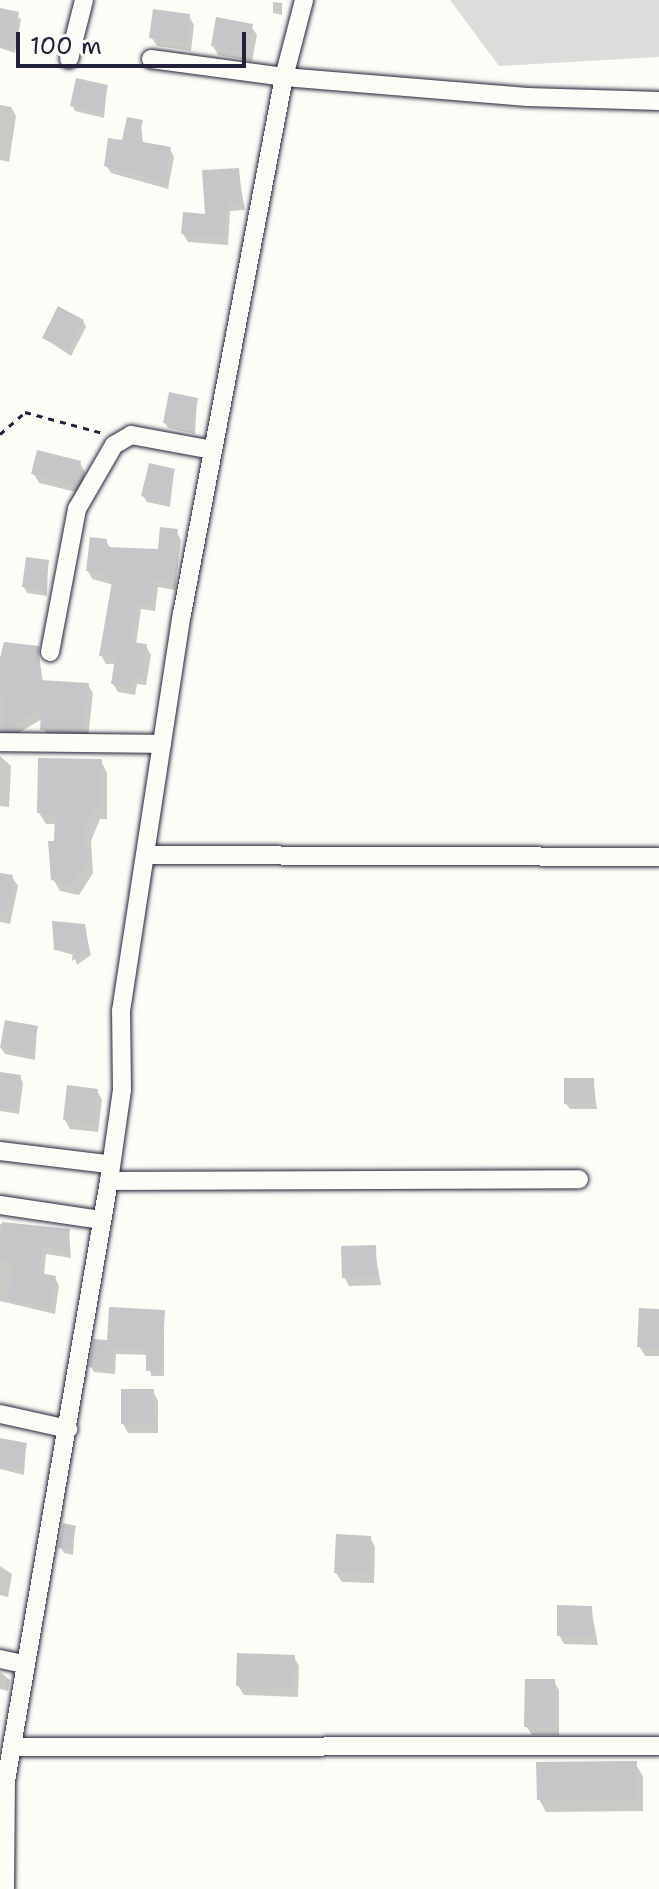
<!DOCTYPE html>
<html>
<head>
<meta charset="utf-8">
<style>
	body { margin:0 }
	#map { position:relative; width:659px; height:1889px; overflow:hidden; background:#fdfcf7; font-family:"Shantell Sans",sans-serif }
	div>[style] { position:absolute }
	.green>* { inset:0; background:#dddcdb }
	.shadow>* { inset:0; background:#0003 }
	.building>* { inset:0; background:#c6c6c8 }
	.path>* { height:3px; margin-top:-1.5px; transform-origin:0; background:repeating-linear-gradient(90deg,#22223b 0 6px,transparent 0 12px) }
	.roads { filter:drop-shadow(0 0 2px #22223b) drop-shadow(0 0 2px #22223b) }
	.minor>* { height:18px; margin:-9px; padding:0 9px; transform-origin:9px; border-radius:9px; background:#fdfcf7 }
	span { translate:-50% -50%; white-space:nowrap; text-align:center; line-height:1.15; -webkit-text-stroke:7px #fdfcf7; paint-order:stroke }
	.scale { position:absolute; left:16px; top:32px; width:230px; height:36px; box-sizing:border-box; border:4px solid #22223b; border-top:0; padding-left:10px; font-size:24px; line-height:28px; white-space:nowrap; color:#22223b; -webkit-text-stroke:6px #fdfcf7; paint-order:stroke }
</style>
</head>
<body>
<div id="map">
	<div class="green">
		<i style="clip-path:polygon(450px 0,659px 0,659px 57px,499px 66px)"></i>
	</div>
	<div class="shadow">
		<i style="clip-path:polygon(273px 2px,282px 3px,282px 15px,273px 13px)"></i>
		<i style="clip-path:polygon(0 10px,21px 19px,15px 53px,0 48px)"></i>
		<i style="clip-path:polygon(189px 16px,194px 25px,191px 51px,157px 46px,151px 37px)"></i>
		<i style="clip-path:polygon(251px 26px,257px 35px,252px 61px,218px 55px,213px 46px)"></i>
		<i style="clip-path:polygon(107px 87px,104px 118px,75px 111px,72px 105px)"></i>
		<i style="clip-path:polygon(0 105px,11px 107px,16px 116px,9px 162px,0 160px)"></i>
		<i style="clip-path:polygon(141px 122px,143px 144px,170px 149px,174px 157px,168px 189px,111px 173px,106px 165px)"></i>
		<i style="clip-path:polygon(238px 170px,245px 210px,230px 211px,228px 245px,188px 242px,183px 234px,208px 216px)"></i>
		<i style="clip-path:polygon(83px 321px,86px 327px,71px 356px,44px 338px)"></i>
		<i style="clip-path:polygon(197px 400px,195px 434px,168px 428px,165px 423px)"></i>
		<i style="clip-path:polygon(80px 463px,85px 472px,80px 493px,39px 483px,34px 474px)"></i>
		<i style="clip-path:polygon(174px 471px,170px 507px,147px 502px,143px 496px)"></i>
		<i style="clip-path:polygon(176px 531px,181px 540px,175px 590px,158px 587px,155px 611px,141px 609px,136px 644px,146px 646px,151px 655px,146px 685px,137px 684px,135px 695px,118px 692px,113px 684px,116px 664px,106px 664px,101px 655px,114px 585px,92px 579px,88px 571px,106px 541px,111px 549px,159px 551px)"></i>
		<i style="clip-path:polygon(48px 562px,47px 596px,27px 593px,24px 587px)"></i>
		<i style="clip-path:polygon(38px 648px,43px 682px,88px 685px,93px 693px,88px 739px,47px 739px,42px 719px,20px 732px,19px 738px,0 734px,0 660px)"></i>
		<i style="clip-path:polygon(0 756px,11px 766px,9px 807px,0 806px)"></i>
		<i style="clip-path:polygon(101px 761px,107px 773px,107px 819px,100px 819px,91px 841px,93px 873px,79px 895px,60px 891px,53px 879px,56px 824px,46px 824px,39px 813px)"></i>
		<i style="clip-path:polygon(12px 877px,18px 886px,10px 924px,0 922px,0 878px)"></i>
		<i style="clip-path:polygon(54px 923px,84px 926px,91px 955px,77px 965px,74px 955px,56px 950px)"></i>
		<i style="clip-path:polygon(37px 1028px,35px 1060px,5px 1054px,1px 1048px)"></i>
		<i style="clip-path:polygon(0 1075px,20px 1077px,23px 1083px,19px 1114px,0 1111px)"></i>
		<i style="clip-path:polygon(593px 1080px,597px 1109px,570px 1109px,566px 1104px)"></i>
		<i style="clip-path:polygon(97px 1090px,102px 1100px,98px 1132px,70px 1129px,65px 1120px)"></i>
		<i style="clip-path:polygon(0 1224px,69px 1231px,71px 1258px,46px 1254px,44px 1276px,55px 1278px,59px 1286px,55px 1314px,0 1301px)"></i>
		<i style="clip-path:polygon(374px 1247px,381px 1285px,349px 1286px,344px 1277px)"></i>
		<i style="clip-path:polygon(659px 1311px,659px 1356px,645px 1356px,639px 1346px)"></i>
		<i style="clip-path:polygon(164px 1312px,164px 1376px,151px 1376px,148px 1355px,116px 1354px,115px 1374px,94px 1372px,91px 1367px,109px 1342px)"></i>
		<i style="clip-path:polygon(153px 1391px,158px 1401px,158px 1433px,128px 1433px,123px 1424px)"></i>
		<i style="clip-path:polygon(0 1440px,26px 1445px,24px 1475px,0 1469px)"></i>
		<i style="clip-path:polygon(75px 1527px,73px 1555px,64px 1553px,60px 1547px)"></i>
		<i style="clip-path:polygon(370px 1537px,375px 1547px,374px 1583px,342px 1582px,336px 1573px)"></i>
		<i style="clip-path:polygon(0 1566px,12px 1574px,8px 1597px,0 1595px)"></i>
		<i style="clip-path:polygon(591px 1608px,598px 1645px,564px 1644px,559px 1635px)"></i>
		<i style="clip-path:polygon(294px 1657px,299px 1666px,298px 1697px,244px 1695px,238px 1686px)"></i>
		<i style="clip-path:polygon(0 1672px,10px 1680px,8px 1691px,0 1689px)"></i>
		<i style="clip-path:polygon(554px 1681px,559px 1690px,559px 1735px,532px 1735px,526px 1726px)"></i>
		<i style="clip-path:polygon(635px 1763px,643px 1776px,643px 1811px,546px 1812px,539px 1799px)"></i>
	</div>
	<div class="building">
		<i style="clip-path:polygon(0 8px,19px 12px,13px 48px,0 46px)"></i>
		<i style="clip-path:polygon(153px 9px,190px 14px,186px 43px,149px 38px)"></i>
		<i style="clip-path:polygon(216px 17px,253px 24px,247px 53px,211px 46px)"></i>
		<i style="clip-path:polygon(76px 78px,108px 85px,102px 113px,70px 106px)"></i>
		<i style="clip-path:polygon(127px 117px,143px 120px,138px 141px,171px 147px,165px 182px,104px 166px,108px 138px,122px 140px)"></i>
		<i style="clip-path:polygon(239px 168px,242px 202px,227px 203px,224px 238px,181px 234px,183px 212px,205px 214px,202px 170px)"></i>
		<i style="clip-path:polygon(58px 306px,84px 320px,68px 351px,42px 338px)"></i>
		<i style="clip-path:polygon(169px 392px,198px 398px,192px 429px,163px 423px)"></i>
		<i style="clip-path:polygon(37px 450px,81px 461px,75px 485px,31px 474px)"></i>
		<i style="clip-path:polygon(149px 463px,175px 469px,168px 503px,141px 496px)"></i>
		<i style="clip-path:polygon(160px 527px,178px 529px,171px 582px,154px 580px,151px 603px,137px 602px,132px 642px,147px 644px,142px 678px,133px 676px,131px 687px,111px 684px,115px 657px,99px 656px,112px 582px,103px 573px,86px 571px,90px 537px,107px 539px,106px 547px,158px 549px)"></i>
		<i style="clip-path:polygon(26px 557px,49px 560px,45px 591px,22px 587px)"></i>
		<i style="clip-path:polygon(4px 642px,39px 646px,39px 680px,89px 683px,84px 731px,40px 730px,41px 708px,16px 723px,15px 730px,3px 730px,0 658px)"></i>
		<i style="clip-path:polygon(38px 758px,102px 759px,101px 808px,93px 808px,85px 829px,87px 860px,73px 884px,51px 880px,48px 841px,54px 841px,55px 814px,37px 813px)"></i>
		<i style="clip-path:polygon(0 873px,13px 875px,6px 914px,0 914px)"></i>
		<i style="clip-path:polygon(52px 921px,85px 924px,89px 949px,72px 961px,73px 951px,54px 950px)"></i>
		<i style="clip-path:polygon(5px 1020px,38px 1026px,32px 1055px,0 1048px)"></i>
		<i style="clip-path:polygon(0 1072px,21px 1075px,17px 1109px,0 1107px)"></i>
		<i style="clip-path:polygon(564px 1078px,594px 1078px,595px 1104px,564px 1104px)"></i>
		<i style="clip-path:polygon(67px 1085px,98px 1089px,94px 1123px,63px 1120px)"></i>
		<i style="clip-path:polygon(2px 1222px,70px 1229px,67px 1251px,43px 1247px,39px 1273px,56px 1276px,51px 1307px,7px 1300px,13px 1262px,0 1260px)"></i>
		<i style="clip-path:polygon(376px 1245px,377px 1277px,342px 1278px,341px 1246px)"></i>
		<i style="clip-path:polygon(109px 1307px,165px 1310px,161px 1371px,146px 1371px,146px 1350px,114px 1349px,112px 1369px,89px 1367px,94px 1339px,107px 1340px)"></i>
		<i style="clip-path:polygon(639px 1308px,659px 1309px,659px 1348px,637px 1347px)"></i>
		<i style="clip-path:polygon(121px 1389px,154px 1389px,153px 1425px,121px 1424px)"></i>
		<i style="clip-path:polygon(0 1438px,27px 1443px,22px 1470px,0 1465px)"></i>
		<i style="clip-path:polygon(63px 1523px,76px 1526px,71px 1550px,58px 1548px)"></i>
		<i style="clip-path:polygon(336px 1534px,371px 1536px,370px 1574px,334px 1573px)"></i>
		<i style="clip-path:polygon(557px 1605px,592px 1606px,593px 1636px,557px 1636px)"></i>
		<i style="clip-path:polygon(237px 1653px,295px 1655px,294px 1688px,236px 1686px)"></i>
		<i style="clip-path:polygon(525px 1679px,555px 1679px,555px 1727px,524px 1727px)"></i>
		<i style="clip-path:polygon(637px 1761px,637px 1799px,537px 1800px,536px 1762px)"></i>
	</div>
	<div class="path">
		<i style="left:0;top:434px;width:33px;rotate:-41deg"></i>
		<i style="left:25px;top:412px;width:81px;rotate:15.1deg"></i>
	</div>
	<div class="roads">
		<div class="minor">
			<i style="left:69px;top:59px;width:61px;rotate:-75.7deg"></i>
			<i style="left:151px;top:59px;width:134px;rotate:7.7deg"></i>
			<i style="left:284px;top:77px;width:244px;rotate:4.7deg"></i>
			<i style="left:527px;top:97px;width:132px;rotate:1.7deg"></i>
			<i style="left:50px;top:652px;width:146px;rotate:-79.3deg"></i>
			<i style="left:77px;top:509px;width:74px;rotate:-60deg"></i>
			<i style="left:114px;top:445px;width:20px;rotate:-30deg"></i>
			<i style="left:131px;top:435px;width:83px;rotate:10.4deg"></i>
			<i style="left:0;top:742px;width:162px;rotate:0.7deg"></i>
			<i style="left:148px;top:855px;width:511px;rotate:0.22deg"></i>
			<i style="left:0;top:1151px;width:109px;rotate:6.9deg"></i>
			<i style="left:109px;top:1181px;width:470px;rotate:-0.2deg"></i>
			<i style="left:0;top:1205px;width:103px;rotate:8.4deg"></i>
			<i style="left:0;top:1414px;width:70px;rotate:12.4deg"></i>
			<i style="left:0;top:1659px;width:25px;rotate:12deg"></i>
			<i style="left:12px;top:1747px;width:647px;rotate:-0.09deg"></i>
			<i style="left:5px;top:1889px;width:108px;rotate:-89.5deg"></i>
			<i style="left:6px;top:1781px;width:609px;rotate:-80.26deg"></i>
			<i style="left:109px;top:1181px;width:92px;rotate:-81.9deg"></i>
			<i style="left:122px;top:1090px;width:79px;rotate:-90.7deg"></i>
			<i style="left:121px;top:1011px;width:402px;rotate:-81.3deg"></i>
			<i style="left:182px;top:614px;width:547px;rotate:-79.25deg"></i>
			<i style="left:284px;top:77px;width:80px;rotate:-75.4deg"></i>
		</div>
	</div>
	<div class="scale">100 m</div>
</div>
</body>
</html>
